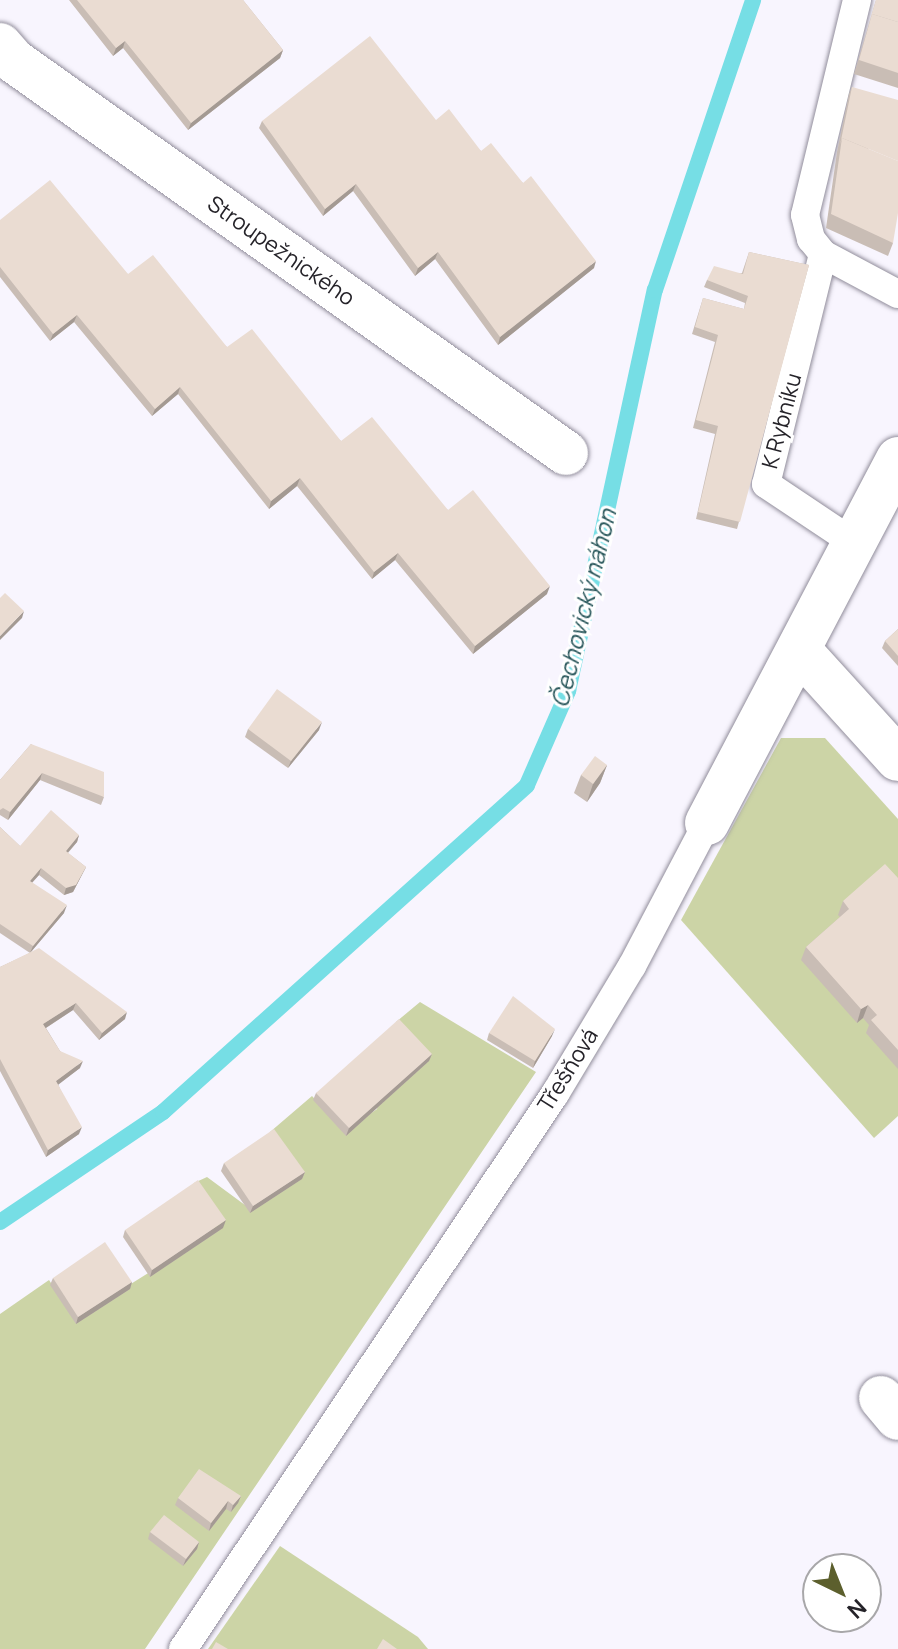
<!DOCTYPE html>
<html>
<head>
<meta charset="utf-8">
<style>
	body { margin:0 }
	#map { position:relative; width:898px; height:1649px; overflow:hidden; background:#f8f5fe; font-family:Manrope,sans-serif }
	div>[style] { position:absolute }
	.green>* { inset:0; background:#ccd4a6 }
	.stream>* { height:16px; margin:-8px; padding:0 8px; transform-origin:8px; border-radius:8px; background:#76dee5 }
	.roads { filter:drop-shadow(0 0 2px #918d9b) drop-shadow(0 0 2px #918d9b) }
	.service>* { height:28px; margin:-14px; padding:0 14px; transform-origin:14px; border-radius:14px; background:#fff }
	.minor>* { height:44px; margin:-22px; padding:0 22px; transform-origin:22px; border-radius:22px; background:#fff }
	.wall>* { inset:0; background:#c9bdb5 }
	.shaded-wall>* { inset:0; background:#a49a93 }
	.building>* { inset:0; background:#eadcd2 }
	span { translate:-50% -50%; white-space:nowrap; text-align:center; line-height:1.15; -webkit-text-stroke:6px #fff; paint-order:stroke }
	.street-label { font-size:22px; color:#252329 }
	.water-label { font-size:24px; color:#29575b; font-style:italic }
	.north { position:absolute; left:802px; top:1553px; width:80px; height:80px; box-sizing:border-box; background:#fff; border:2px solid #a8a7a9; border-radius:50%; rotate:137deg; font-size:22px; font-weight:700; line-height:32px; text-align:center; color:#252329 }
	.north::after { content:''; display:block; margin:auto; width:28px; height:36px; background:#5c5f2d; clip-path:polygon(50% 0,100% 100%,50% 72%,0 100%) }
</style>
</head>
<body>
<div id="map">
	<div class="green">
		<i style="clip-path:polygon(781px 738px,825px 738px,898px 819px,898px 1116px,874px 1138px,681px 920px)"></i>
		<i style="clip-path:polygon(420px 1002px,536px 1072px,145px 1649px,0 1649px,0 1314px,49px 1280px,75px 1319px,169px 1260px,194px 1183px,207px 1177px,249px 1208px,270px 1132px,312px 1096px,345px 1131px,377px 1109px,396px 1022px)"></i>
		<i style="clip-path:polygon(280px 1546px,418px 1637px,428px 1649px,208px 1649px)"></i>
	</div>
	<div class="stream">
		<i style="left:0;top:1222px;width:197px;rotate:-34deg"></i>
		<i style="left:163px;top:1112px;width:489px;rotate:-41.9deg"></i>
		<i style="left:527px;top:785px;width:103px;rotate:-66.4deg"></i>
		<i style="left:568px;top:691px;width:410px;rotate:-77.8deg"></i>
		<i style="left:655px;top:290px;width:306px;rotate:-71.3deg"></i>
	</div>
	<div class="roads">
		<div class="service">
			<i style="left:857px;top:0;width:221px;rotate:103.6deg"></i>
			<i style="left:805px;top:215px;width:25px;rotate:76deg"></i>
			<i style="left:811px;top:239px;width:19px;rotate:51deg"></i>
			<i style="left:823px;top:254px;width:85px;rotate:28.1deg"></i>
			<i style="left:823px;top:254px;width:237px;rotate:103.9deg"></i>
			<i style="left:766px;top:484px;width:106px;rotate:33.8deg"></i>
			<i style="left:183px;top:1649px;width:668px;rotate:-56.17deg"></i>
			<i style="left:555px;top:1094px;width:149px;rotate:-59deg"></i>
			<i style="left:632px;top:966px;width:161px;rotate:-62.3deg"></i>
		</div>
		<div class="minor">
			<i style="left:0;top:45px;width:21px;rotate:49deg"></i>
			<i style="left:14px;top:61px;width:677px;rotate:35.38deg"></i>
			<i style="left:799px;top:650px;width:147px;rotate:47.8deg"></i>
			<i style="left:707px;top:823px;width:411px;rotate:-62.3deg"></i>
			<i style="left:881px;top:1398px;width:26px;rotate:50deg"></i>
		</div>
	</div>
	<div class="wall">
		<i style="clip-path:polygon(69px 0,243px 0,283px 50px,280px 58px,188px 130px,123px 48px,113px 56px)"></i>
		<i style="clip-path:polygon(876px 0,898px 0,898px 88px,854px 74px)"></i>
		<i style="clip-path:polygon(852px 87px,893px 243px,888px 256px,826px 228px,837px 152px,849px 94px)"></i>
		<i style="clip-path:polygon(436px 120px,481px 151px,523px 183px,594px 268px,498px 345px,435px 259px,415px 276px,353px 191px,323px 216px,259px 128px,262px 121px)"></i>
		<i style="clip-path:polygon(0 220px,128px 274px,227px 347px,341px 441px,448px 510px,547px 594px,473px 654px,395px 560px,372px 579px,297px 486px,269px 509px,178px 394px,152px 416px,74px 322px,50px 341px,0 277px)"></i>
		<i style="clip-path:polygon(749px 252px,809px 265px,737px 529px,696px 519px,715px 434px,693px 428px,715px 342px,692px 334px,703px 298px,744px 309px,745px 303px,704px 287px,707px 280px,742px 273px)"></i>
		<i style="clip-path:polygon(898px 629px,898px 666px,882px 648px,885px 641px)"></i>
		<i style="clip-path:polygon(248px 729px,319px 730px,288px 768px,245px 737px)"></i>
		<i style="clip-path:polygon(31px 744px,104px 797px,101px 805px,40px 780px,8px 820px,0 815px,0 780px)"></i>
		<i style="clip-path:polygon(607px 765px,600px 783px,587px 802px,574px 793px,581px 775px)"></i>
		<i style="clip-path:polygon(0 827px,20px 846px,79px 835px,77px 842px,68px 853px,86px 867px,73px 892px,64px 895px,39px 875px,32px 883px,64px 913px,31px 952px,125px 1019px,99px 1040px,73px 1010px,46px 1028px,60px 1051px,80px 1068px,58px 1084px,79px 1134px,46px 1157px,0 1071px,0 967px,30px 953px,0 933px)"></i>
		<i style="clip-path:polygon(898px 878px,898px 1069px,866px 1033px,869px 1025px,863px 1018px,857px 1023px,801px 960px,806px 947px,840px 917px,838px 915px,843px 901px)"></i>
		<i style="clip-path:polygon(489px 1033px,552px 1036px,533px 1068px,487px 1040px)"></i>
		<i style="clip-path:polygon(432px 1054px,429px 1061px,346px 1136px,313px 1100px,316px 1093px)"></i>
		<i style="clip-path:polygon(224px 1163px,305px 1172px,302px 1179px,250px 1213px,221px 1171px)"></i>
		<i style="clip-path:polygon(223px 1228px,150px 1277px,123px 1237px,125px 1230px)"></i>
		<i style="clip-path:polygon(53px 1278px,132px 1282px,130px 1289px,76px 1324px,50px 1285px)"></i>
		<i style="clip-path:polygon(241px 1496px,238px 1503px,231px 1512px,226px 1509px,209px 1531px,175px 1505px,178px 1498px)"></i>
		<i style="clip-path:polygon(150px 1532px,199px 1542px,197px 1549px,183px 1566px,148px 1539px)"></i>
	</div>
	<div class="shaded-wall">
		<i style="clip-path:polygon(125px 41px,123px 48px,113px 56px,116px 48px)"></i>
		<i style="clip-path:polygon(283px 50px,280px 58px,188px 130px,191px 123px)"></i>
		<i style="clip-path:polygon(356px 184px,353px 191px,323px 216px,325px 209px)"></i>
		<i style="clip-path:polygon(438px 252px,435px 259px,415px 276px,418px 268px)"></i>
		<i style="clip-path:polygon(596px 261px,594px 268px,498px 345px,500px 337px)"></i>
		<i style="clip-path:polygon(77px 315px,74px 322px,50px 341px,53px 334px)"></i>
		<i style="clip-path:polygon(180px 387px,178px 394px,152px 416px,155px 409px)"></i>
		<i style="clip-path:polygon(300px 478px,297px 486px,269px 509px,271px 501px)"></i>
		<i style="clip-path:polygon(398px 553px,395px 560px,372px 579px,374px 572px)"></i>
		<i style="clip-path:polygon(550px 586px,547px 594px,473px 654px,475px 646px)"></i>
		<i style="clip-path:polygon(24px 611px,22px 618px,0 640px,0 636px)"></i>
		<i style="clip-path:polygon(322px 722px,319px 730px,288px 768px,291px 761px)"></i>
		<i style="clip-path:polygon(607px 765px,600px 783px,587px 802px,593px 784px)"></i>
		<i style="clip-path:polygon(42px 773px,40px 780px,8px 820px,10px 812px)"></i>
		<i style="clip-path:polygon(79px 835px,77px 842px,63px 858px,66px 851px)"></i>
		<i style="clip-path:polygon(86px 867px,73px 892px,64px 895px,66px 888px)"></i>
		<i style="clip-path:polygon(41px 868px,39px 875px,27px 888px,30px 881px)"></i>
		<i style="clip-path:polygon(67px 905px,64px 913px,30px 953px,33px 946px)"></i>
		<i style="clip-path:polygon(76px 1003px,73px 1010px,41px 1031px,43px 1024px)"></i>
		<i style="clip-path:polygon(868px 1005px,863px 1018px,857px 1023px,861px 1009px)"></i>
		<i style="clip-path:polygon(127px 1012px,125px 1019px,99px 1040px,102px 1033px)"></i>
		<i style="clip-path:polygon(555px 1029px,552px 1036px,533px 1068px,535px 1061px)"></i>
		<i style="clip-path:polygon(432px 1054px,429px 1061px,346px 1136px,349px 1128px)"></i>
		<i style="clip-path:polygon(83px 1061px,80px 1068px,54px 1088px,56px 1081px)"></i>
		<i style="clip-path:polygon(82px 1127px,79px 1134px,46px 1157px,48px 1150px)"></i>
		<i style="clip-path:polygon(305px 1172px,302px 1179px,250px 1213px,253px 1206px)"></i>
		<i style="clip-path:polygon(226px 1220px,223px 1228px,150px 1277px,152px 1270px)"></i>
		<i style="clip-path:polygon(132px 1282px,130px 1289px,76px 1324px,78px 1317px)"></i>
		<i style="clip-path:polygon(241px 1496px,238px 1503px,231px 1512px,233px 1505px)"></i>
		<i style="clip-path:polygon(228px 1501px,226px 1509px,209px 1531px,211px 1523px)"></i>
		<i style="clip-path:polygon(199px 1542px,197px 1549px,183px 1566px,186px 1559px)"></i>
	</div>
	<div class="building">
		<i style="clip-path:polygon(77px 0,243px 0,283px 50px,191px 123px,125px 41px,116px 48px)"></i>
		<i style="clip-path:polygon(876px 0,898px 0,898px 22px,872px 14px,870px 20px)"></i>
		<i style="clip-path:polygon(872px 14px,898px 22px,898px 73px,859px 60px)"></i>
		<i style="clip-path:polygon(370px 36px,436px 120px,449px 109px,481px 151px,491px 143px,523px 183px,531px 176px,596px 261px,500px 337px,438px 252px,418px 268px,356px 184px,325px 209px,262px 121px)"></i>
		<i style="clip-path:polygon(852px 87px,898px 100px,898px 161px,842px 138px,840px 145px)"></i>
		<i style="clip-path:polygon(842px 138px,898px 161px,898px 213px,893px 243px,831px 214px)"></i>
		<i style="clip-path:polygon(50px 180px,128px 274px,153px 255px,227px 347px,252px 329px,341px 441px,372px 417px,448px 510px,473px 490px,550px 586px,475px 646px,398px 553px,374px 572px,300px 478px,271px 501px,180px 387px,155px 409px,77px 315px,53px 334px,0 267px,0 220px)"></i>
		<i style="clip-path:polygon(749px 252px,809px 265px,740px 522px,698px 512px,718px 426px,696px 420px,718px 335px,695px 327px,703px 298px,744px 309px,748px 296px,707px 280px,714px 266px,743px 274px)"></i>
		<i style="clip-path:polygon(5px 593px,24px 611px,0 636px,0 598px)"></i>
		<i style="clip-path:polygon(898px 629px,898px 656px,885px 641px)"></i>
		<i style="clip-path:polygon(277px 689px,322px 722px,291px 761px,248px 729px)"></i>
		<i style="clip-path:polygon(31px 744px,104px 772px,104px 797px,42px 773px,10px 812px,3px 808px,0 810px,0 780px)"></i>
		<i style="clip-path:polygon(595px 756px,607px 765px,593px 784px,581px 775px)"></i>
		<i style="clip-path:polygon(51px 810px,79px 835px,66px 851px,86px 867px,76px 885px,66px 888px,41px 868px,30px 881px,67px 905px,33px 946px,0 924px,0 827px,20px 846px)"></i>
		<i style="clip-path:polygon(885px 864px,898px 878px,898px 1050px,871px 1020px,877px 1015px,868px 1005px,861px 1009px,806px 947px,849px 909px,843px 901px)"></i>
		<i style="clip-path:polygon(39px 948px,127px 1012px,102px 1033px,76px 1003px,43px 1024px,60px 1051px,83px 1061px,56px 1081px,82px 1127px,48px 1150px,0 1059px,0 967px)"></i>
		<i style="clip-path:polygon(513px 996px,555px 1029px,535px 1061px,489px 1033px)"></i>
		<i style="clip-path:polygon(399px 1019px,432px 1054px,349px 1128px,316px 1093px)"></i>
		<i style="clip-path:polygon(274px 1129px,305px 1172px,253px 1206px,224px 1163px)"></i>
		<i style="clip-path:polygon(198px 1180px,226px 1220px,152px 1270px,125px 1230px)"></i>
		<i style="clip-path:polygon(105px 1242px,132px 1282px,78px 1317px,53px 1278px)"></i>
		<i style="clip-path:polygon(199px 1469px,241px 1496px,233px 1505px,228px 1501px,211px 1523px,178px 1498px)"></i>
		<i style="clip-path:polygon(164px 1515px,199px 1542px,186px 1559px,150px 1532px)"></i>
		<i style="clip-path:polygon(383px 1639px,397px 1649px,377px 1649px)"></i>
		<i style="clip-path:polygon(216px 1642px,228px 1649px,212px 1649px)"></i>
	</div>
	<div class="street-label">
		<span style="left:281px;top:251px;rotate:35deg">Stroupežnického</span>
		<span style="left:782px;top:421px;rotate:-75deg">K Rybníku</span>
		<span style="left:568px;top:1070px;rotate:-58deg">Třešňová</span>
	</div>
	<div class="water-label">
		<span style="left:583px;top:608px;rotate:-76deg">Čechovický náhon</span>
	</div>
	<div class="north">N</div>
</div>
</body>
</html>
